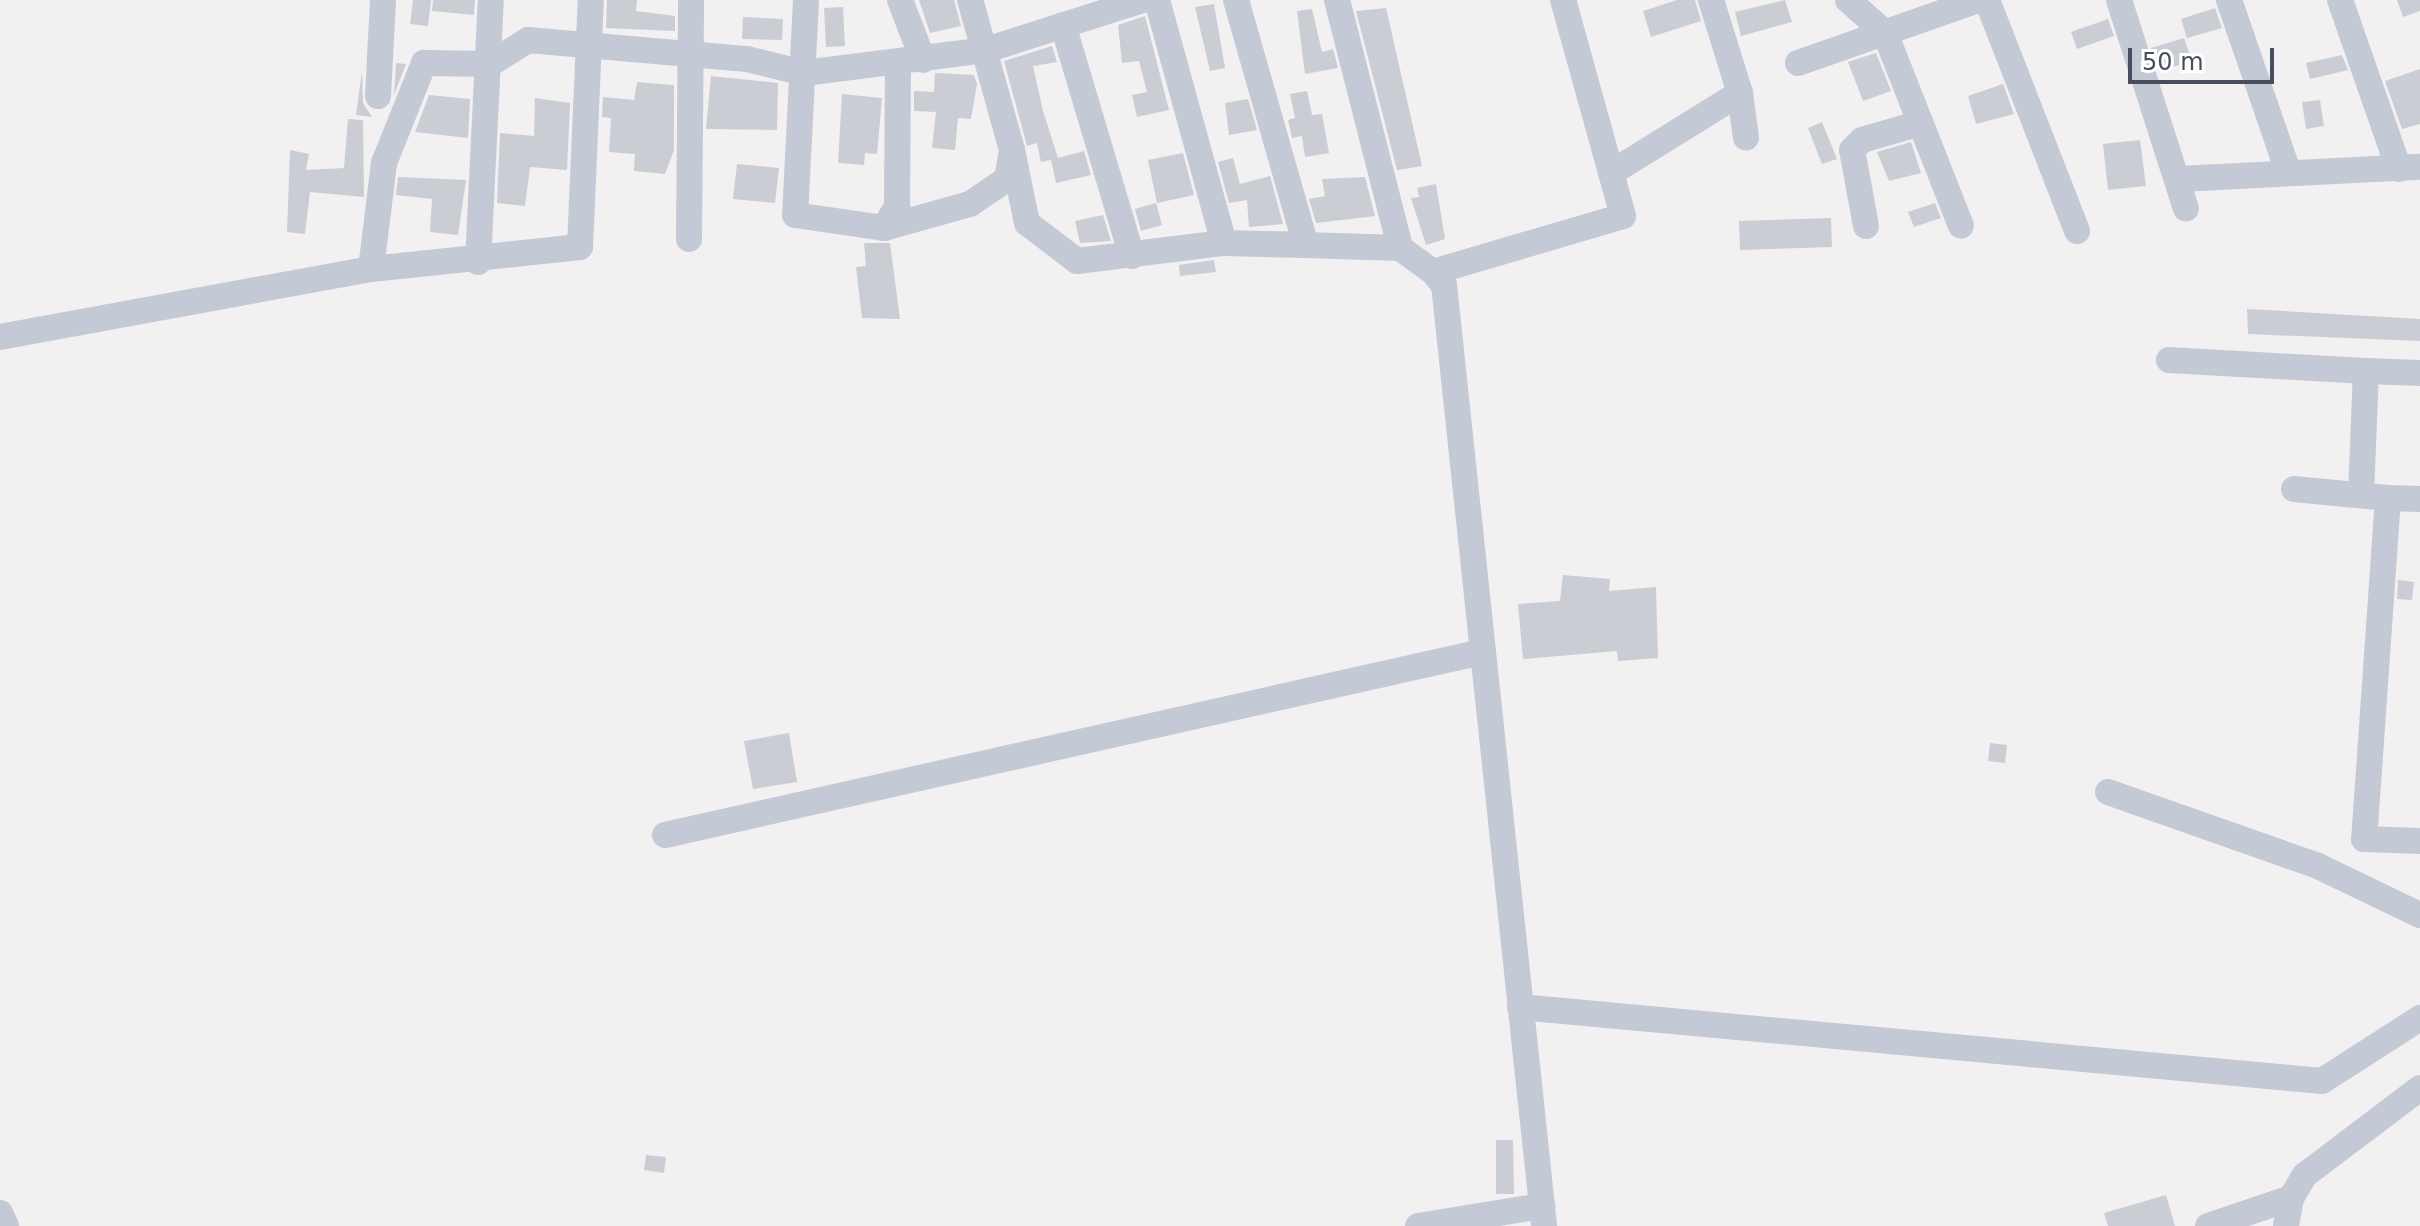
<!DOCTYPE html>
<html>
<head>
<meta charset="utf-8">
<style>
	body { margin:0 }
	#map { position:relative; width:2420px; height:1226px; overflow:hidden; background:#f2f0f0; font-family:"DejaVu Sans",sans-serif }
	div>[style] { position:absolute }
	.building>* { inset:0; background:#cbcdd5 }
	.minor>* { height:26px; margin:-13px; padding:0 13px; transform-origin:13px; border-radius:13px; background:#c3c9d5 }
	span { translate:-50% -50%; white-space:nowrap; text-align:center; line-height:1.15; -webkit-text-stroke:6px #fff; paint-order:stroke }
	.scale { position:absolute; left:2128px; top:48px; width:146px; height:36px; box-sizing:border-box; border:4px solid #474e5e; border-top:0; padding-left:10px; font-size:24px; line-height:28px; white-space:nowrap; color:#474e5e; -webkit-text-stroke:6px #fff; paint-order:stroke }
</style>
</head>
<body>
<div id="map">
	<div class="building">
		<i style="clip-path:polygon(413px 0,431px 0,428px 26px,410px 24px)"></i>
		<i style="clip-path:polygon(433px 0,475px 0,474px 15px,432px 11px)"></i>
		<i style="clip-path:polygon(607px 0,637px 0,636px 11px,675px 16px,675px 31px,606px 28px)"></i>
		<i style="clip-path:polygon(919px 0,954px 0,961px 26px,930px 33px)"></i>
		<i style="clip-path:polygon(1677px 0,1695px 0,1701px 21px,1651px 37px,1643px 11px)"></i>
		<i style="clip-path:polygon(1785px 0,1792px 22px,1741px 36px,1735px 12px)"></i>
		<i style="clip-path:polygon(2397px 0,2420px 0,2420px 11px,2403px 17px)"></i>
		<i style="clip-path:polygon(1214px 4px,1225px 68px,1210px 71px,1195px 7px)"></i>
		<i style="clip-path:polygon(843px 7px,845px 46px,826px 47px,824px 8px)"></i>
		<i style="clip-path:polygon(1386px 8px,1422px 166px,1397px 170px,1356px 11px)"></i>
		<i style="clip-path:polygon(2215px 8px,2222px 28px,2187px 38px,2181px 19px)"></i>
		<i style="clip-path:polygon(1312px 9px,1322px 52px,1333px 49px,1338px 68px,1305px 74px,1297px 11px)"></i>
		<i style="clip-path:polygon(1145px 16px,1169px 110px,1137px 117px,1132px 95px,1147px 92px,1139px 61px,1122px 63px,1118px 25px)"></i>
		<i style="clip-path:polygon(743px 17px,783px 19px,782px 40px,742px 39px)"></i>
		<i style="clip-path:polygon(2108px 19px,2114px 36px,2077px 49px,2071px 32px)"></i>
		<i style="clip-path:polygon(2184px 38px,2192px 61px,2159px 71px,2151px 48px)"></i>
		<i style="clip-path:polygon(1052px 46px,1057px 62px,1033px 66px,1043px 111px,1058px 158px,1084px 151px,1091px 175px,1056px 183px,1051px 160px,1041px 162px,1037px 143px,1027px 146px,1004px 61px)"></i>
		<i style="clip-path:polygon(1876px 53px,1891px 91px,1863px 101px,1848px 62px)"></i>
		<i style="clip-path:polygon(2342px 55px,2348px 70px,2310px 79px,2306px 63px)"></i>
		<i style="clip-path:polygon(396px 63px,406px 64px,394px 95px)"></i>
		<i style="clip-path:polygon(2420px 69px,2420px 124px,2402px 129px,2385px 81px)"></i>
		<i style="clip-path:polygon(362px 71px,363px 103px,372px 117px,356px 115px)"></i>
		<i style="clip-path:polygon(935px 73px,974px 75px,977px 84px,971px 119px,958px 118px,955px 150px,932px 148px,936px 112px,914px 111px,914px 91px,934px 92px)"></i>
		<i style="clip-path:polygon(711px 76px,778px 83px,777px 130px,706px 129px)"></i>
		<i style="clip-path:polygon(637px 82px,674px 85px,674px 150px,665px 174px,634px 171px,635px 154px,609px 152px,611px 118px,602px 117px,603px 97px,634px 100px)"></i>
		<i style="clip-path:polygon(2003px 84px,2014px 114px,1976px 124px,1968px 96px)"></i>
		<i style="clip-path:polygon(1307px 91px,1312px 115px,1322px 114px,1329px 153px,1305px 157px,1302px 136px,1292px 138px,1288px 120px,1295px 118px,1290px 94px)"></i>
		<i style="clip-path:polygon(842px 94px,882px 98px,877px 154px,865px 153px,864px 165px,838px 163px)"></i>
		<i style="clip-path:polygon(429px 95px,470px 99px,468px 138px,415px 132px)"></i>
		<i style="clip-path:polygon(535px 98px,570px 103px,567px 170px,530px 167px,525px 206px,497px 203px,500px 133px,534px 136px)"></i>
		<i style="clip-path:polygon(1248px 99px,1257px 130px,1229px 135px,1225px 103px)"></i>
		<i style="clip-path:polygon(2320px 100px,2324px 126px,2306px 129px,2302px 102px)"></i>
		<i style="clip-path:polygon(348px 119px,363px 120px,364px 197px,310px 192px,305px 234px,287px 232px,290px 150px,309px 154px,306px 170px,344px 168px)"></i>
		<i style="clip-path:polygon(1822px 122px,1837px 159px,1822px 164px,1808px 128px)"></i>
		<i style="clip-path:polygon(2140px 140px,2146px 186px,2108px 190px,2103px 144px)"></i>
		<i style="clip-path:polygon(1911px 142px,1921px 173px,1889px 181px,1877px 152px)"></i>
		<i style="clip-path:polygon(1183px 153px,1194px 195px,1157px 203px,1148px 160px)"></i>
		<i style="clip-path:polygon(1233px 158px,1240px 184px,1270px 176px,1283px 224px,1249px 227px,1247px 200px,1229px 203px,1218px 162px)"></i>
		<i style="clip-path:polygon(737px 164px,779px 168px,775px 203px,733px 199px)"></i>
		<i style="clip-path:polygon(398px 177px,466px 180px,458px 235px,430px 232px,432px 199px,396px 195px)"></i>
		<i style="clip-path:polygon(1365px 177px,1375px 216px,1316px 223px,1309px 199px,1325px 196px,1322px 179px)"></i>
		<i style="clip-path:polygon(1436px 184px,1445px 239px,1426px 245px,1411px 198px,1419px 197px,1417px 188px)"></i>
		<i style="clip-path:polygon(1156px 203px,1162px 225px,1141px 231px,1135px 209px)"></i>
		<i style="clip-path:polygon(1935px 203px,1941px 218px,1914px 227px,1908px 212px)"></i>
		<i style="clip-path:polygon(1103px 215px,1111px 241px,1080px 243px,1075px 221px)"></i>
		<i style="clip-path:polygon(1831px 218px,1832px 247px,1740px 250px,1739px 221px)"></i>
		<i style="clip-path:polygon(864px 243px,890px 243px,900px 319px,862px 318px,856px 267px,866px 266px)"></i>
		<i style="clip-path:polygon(1214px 260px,1216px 272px,1180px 276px,1179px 265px)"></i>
		<i style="clip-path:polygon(2247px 309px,2420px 319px,2420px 341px,2248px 334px)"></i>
		<i style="clip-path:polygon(1563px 575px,1610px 579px,1609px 591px,1656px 587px,1658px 658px,1618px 661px,1617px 651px,1523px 659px,1518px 604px,1560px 601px)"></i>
		<i style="clip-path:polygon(2398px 580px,2414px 582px,2412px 600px,2397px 599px)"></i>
		<i style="clip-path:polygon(789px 733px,797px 782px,753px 789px,744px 741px)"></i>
		<i style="clip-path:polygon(1990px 743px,2007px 745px,2005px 763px,1988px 761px)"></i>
		<i style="clip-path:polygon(1496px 1140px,1513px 1140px,1514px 1194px,1496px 1194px)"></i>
		<i style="clip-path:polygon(646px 1155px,666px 1157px,664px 1173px,644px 1170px)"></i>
		<i style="clip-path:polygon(2166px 1195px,2175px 1226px,2108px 1226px,2104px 1213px)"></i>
	</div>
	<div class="minor">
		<i style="left:806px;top:0;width:215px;rotate:92.9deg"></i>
		<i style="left:795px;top:215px;width:90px;rotate:8.3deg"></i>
		<i style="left:884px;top:228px;width:26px;rotate:-59deg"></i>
		<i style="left:897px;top:206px;width:141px;rotate:-89.6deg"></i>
		<i style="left:900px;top:0;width:64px;rotate:69deg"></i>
		<i style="left:1157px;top:0;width:252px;rotate:74.6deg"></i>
		<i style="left:1236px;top:0;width:255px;rotate:74.1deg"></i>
		<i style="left:1306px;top:245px;width:94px;rotate:1.8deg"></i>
		<i style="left:1337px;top:0;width:256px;rotate:75.7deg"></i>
		<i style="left:1400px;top:248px;width:41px;rotate:36deg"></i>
		<i style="left:1433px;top:272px;width:198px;rotate:-16.4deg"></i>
		<i style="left:1623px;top:216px;width:224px;rotate:-105.5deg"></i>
		<i style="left:1711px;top:0;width:97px;rotate:72.7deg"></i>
		<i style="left:1740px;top:93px;width:45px;rotate:82.4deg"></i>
		<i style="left:1848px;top:0;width:50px;rotate:41.7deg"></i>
		<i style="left:1885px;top:33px;width:207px;rotate:68.5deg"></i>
		<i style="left:1987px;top:0;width:248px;rotate:68.7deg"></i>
		<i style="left:2119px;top:0;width:219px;rotate:72.2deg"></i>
		<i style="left:2229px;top:0;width:181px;rotate:71deg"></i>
		<i style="left:2340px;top:0;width:179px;rotate:70.8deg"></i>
		<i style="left:1063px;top:25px;width:241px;rotate:73.4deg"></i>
		<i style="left:1798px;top:63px;width:191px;rotate:-19.3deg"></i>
		<i style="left:378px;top:96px;width:96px;rotate:-87deg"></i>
		<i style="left:1012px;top:150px;width:75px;rotate:78.4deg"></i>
		<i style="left:1027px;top:223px;width:63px;rotate:37.2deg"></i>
		<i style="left:1077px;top:261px;width:148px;rotate:-7deg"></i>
		<i style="left:1224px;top:243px;width:82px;rotate:1.4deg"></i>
		<i style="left:1611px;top:173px;width:152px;rotate:-31.8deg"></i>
		<i style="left:2179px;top:179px;width:241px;rotate:-2.9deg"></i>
		<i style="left:1866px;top:226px;width:77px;rotate:-100.4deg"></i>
		<i style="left:1852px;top:150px;width:14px;rotate:-45deg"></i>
		<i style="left:1862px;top:140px;width:60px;rotate:-16.3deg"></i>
		<i style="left:884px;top:228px;width:89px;rotate:-15.6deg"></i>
		<i style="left:970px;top:204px;width:45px;rotate:-34deg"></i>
		<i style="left:1007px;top:179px;width:29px;rotate:-80deg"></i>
		<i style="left:1012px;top:150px;width:156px;rotate:-105.6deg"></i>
		<i style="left:689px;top:239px;width:239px;rotate:-89.5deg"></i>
		<i style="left:478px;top:262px;width:262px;rotate:-87.2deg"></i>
		<i style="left:371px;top:269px;width:210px;rotate:-6deg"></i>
		<i style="left:580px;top:247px;width:247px;rotate:-87.5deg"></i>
		<i style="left:1433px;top:272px;width:17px;rotate:50deg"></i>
		<i style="left:1444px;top:285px;width:946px;rotate:83.93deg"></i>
		<i style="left:0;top:337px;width:377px;rotate:-10.4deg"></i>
		<i style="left:371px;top:269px;width:107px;rotate:-83deg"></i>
		<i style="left:384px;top:163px;width:108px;rotate:-68.2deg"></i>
		<i style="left:424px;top:63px;width:66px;rotate:0.9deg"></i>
		<i style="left:490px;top:64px;width:45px;rotate:-32.3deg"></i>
		<i style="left:528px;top:40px;width:220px;rotate:5deg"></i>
		<i style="left:747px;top:59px;width:59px;rotate:13.8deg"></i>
		<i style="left:804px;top:73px;width:183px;rotate:-7.2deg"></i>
		<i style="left:986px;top:50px;width:165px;rotate:-17.7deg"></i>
		<i style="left:2169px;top:360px;width:197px;rotate:3.2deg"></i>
		<i style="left:2294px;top:489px;width:94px;rotate:5.5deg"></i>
		<i style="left:2388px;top:498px;width:342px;rotate:94deg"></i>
		<i style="left:2364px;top:839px;width:56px;rotate:2deg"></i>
		<i style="left:2361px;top:495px;width:124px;rotate:-87.7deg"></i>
		<i style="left:2366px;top:371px;width:54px;rotate:2.1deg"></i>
		<i style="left:2388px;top:498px;width:32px;rotate:2deg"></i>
		<i style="left:2108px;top:792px;width:223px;rotate:19.4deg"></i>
		<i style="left:2318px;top:866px;width:113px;rotate:25.7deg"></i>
		<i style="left:665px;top:835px;width:837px;rotate:-12.63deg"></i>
		<i style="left:1520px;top:1007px;width:805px;rotate:5.27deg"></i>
		<i style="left:2322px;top:1081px;width:117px;rotate:-32.7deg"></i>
		<i style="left:0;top:1213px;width:14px;rotate:65deg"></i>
		<i style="left:1418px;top:1226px;width:126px;rotate:-9.2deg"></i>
		<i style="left:2208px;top:1226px;width:88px;rotate:-18.6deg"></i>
		<i style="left:2286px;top:1226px;width:28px;rotate:-80deg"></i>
		<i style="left:2291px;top:1198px;width:27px;rotate:-59deg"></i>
		<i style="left:2305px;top:1175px;width:144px;rotate:-37.1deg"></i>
	</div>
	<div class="scale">50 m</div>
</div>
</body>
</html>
